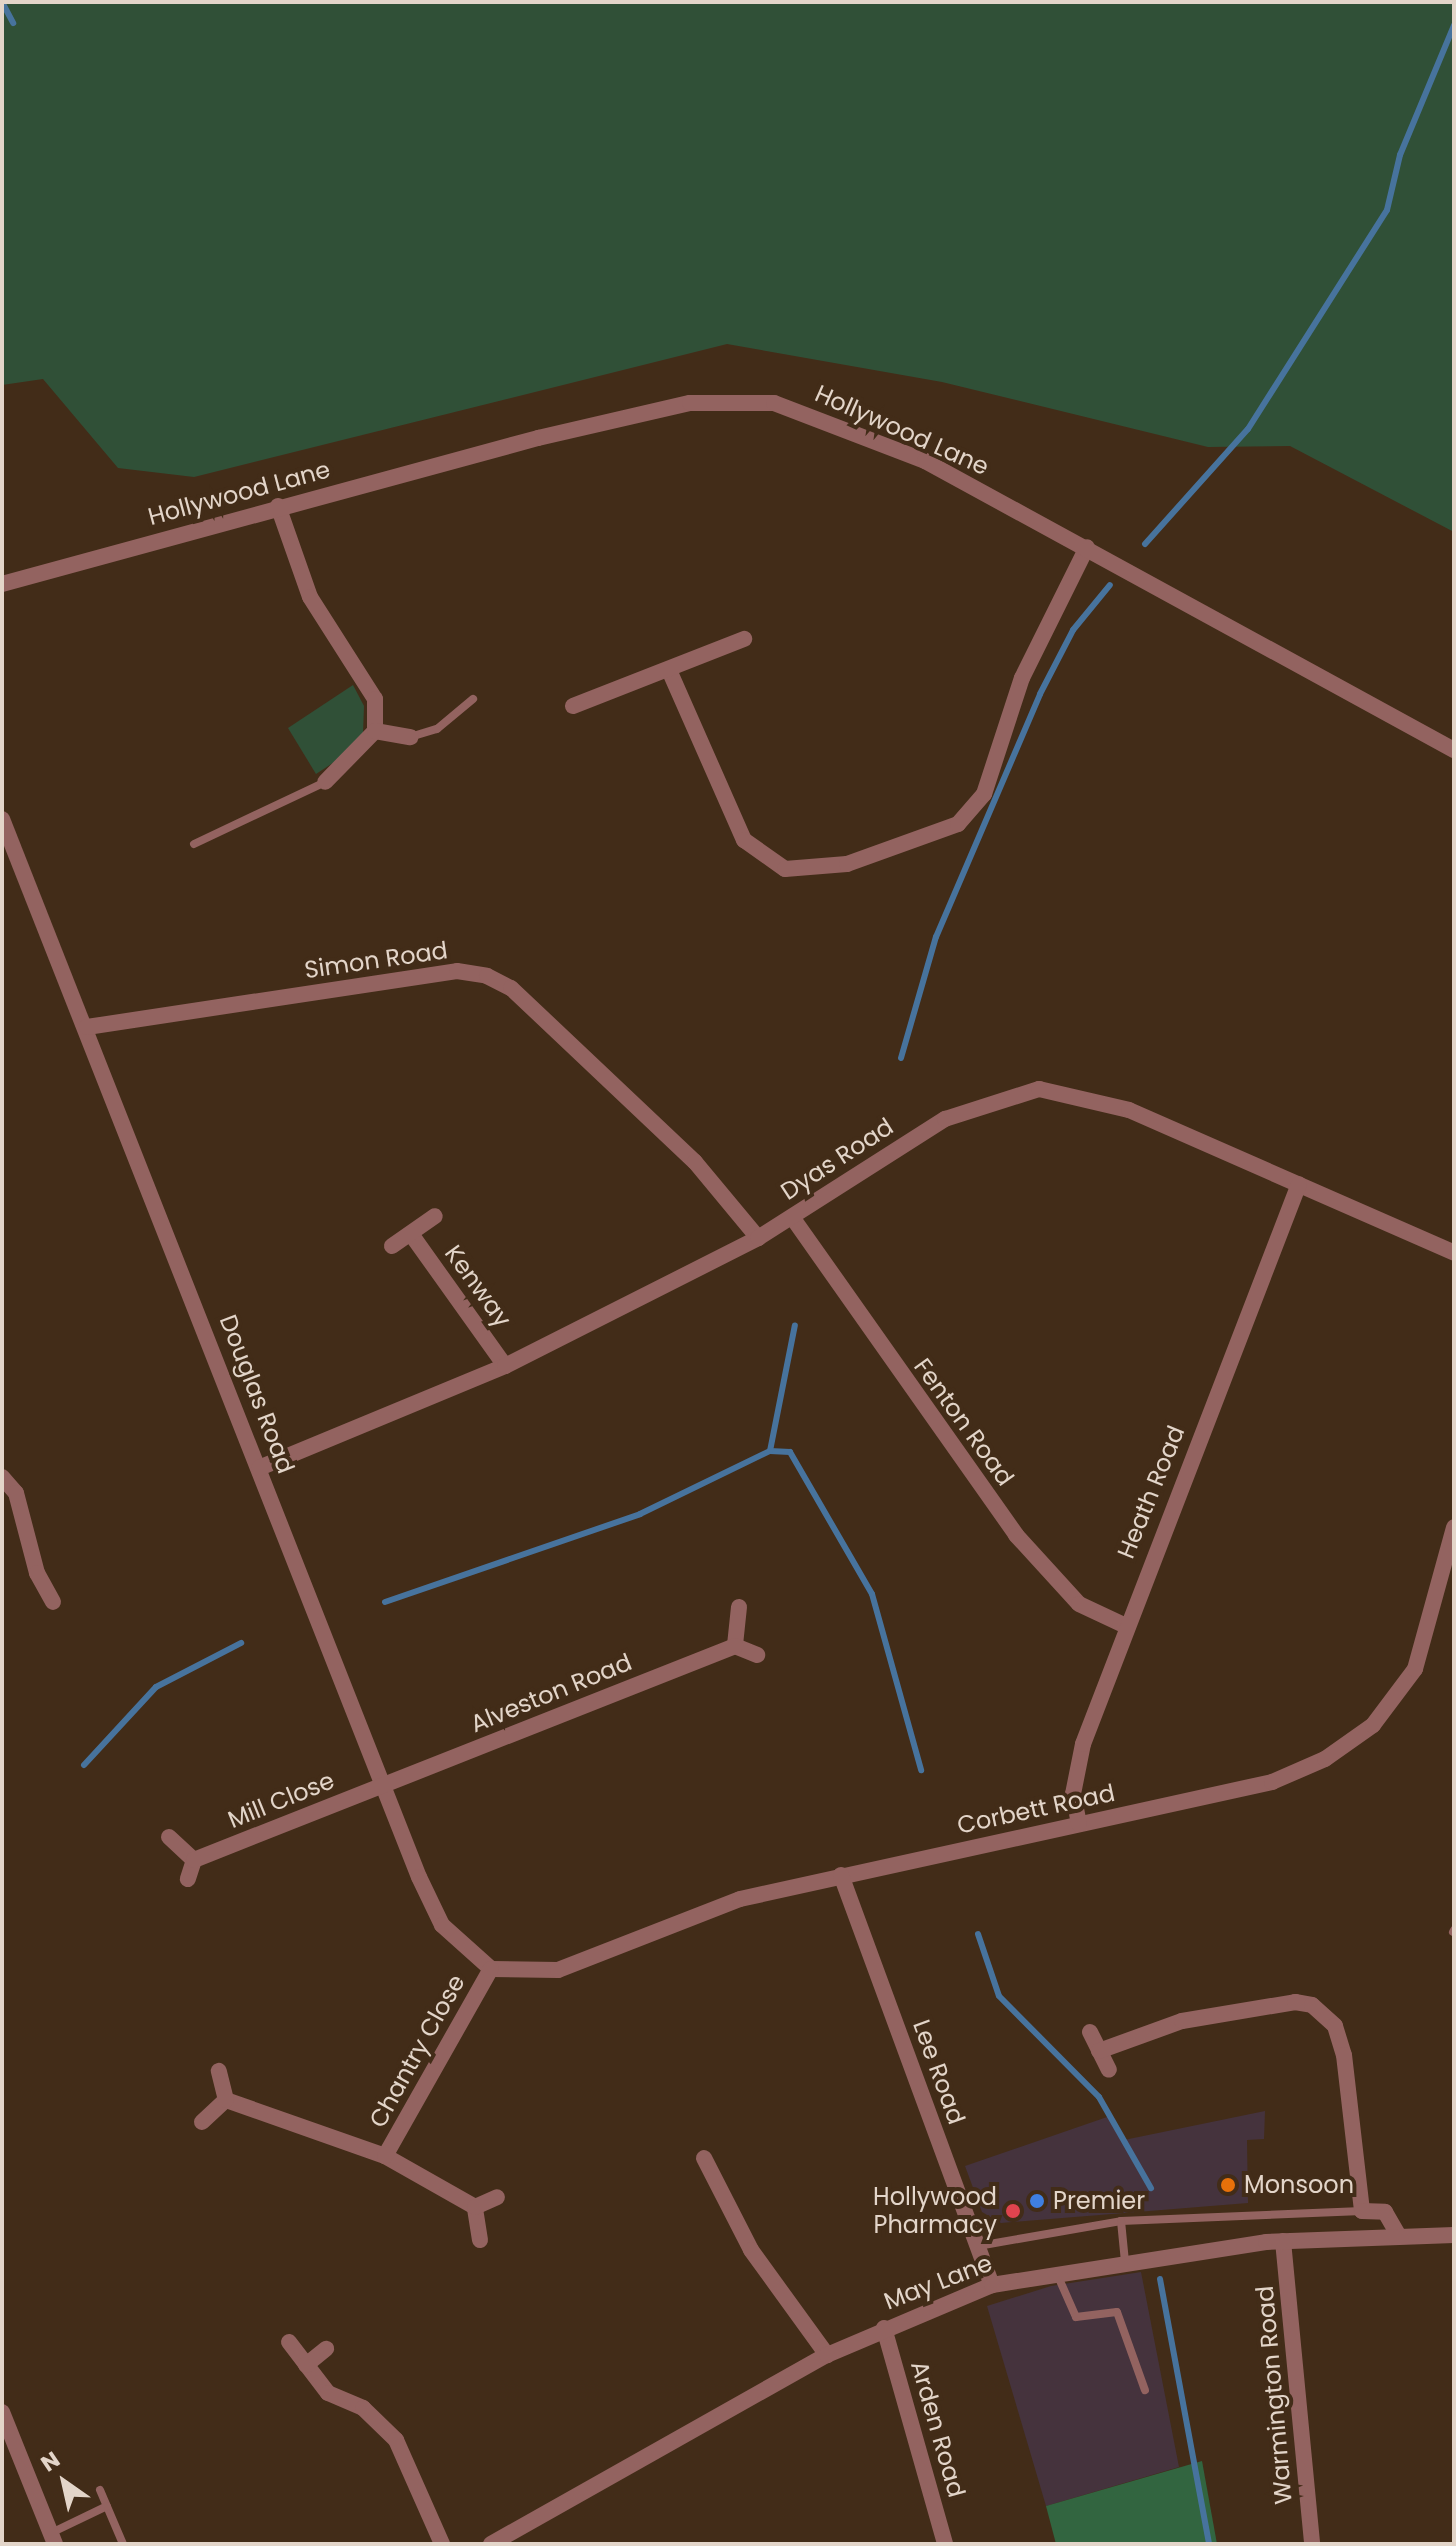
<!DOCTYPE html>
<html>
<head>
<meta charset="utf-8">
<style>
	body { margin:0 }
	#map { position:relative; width:1456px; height:2546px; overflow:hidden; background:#422c18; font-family:Poppins,sans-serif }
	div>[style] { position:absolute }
	.commercial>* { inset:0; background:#45333d }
	.green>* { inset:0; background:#305037 }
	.forest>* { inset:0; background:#326540 }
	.stream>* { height:6px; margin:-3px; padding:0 3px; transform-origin:3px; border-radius:3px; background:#47739d }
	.service>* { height:8px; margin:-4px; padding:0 4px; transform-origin:4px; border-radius:4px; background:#936360 }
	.minor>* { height:16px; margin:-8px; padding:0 8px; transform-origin:8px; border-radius:8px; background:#936360 }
	.tertiary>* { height:16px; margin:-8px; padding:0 8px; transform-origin:8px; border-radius:8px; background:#936360 }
	.dots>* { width:22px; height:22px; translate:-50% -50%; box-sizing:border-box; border:4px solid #422c18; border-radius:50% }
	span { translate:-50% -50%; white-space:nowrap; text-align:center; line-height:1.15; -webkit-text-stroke:8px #422c18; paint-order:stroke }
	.street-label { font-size:24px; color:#e3d5c9 }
	.poi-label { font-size:24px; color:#e3d5c9 }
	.left { translate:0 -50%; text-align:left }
	.right { translate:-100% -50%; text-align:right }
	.frame { position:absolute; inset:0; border:4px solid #e3d5c9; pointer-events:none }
	.north { position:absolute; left:24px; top:2442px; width:80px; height:80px; -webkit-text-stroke:6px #422c18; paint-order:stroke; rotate:326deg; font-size:22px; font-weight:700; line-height:32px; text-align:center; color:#e3d5c9 }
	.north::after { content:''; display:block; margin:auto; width:28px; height:36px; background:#e3d5c9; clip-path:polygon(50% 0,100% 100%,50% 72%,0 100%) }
</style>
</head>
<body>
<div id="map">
	<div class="commercial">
		<i style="clip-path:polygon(1265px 2111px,1264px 2139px,1247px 2140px,1248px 2203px,1001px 2223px,982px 2212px,965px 2166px,1110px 2116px,1124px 2140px)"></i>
		<i style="clip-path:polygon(1141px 2272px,1179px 2467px,1046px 2506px,987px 2306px,1051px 2286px)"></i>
	</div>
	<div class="green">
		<i style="clip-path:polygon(2px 2px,1454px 2px,1454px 532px,1290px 446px,1208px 447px,942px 382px,727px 344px,194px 477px,118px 468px,43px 379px,2px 385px)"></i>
		<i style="clip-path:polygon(353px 685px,364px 706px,363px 733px,351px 751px,316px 774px,288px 728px)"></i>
	</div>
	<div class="forest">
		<i style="clip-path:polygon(1202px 2461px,1217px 2544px,1056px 2544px,1046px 2506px)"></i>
	</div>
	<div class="stream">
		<i style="left:2px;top:2px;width:24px;rotate:62deg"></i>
		<i style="left:1145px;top:544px;width:154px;rotate:-48.2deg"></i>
		<i style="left:1248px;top:429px;width:259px;rotate:-57.6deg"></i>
		<i style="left:1387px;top:210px;width:57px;rotate:-76.7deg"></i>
		<i style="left:1400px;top:155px;width:141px;rotate:-67.4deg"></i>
		<i style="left:901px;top:1058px;width:126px;rotate:-73.9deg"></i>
		<i style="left:936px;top:937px;width:264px;rotate:-66.8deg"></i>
		<i style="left:1040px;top:694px;width:72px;rotate:-62.7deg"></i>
		<i style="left:1073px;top:630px;width:58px;rotate:-50.6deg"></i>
		<i style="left:770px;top:1451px;width:20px;rotate:3deg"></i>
		<i style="left:790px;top:1452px;width:164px;rotate:60deg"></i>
		<i style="left:872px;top:1594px;width:183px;rotate:74.4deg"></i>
		<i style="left:385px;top:1602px;width:270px;rotate:-19deg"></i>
		<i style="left:640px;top:1514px;width:144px;rotate:-25.9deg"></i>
		<i style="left:770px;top:1451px;width:128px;rotate:-78.8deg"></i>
		<i style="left:84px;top:1765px;width:106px;rotate:-47.3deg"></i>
		<i style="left:156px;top:1687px;width:96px;rotate:-27.4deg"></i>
		<i style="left:978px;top:1934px;width:65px;rotate:71.3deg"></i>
		<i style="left:999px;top:1996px;width:142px;rotate:45.3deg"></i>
		<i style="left:1099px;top:2097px;width:105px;rotate:60.3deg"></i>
		<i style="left:1160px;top:2279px;width:269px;rotate:79.5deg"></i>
	</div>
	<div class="service">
		<i style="left:410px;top:737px;width:28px;rotate:-17deg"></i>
		<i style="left:437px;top:729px;width:47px;rotate:-39.8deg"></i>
		<i style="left:194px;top:844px;width:145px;rotate:-25.3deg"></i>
		<i style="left:1453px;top:1932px;width:2px;rotate:-63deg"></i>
		<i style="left:1121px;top:2221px;width:241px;rotate:-2.4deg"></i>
		<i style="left:978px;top:2246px;width:145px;rotate:-9.9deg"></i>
		<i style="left:1121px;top:2221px;width:41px;rotate:84.4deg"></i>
		<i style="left:1057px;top:2274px;width:47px;rotate:66.2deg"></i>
		<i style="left:1076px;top:2317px;width:41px;rotate:-7deg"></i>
		<i style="left:1117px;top:2312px;width:83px;rotate:70.3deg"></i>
		<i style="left:100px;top:2490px;width:59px;rotate:66.9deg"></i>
		<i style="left:51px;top:2533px;width:62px;rotate:-25.7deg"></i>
	</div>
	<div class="minor">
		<i style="left:278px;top:506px;width:96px;rotate:70.6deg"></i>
		<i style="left:310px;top:597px;width:121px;rotate:57.5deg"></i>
		<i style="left:375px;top:699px;width:32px;rotate:90deg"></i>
		<i style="left:375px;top:731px;width:71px;rotate:134.4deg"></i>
		<i style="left:669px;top:670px;width:186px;rotate:66.2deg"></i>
		<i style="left:744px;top:840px;width:50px;rotate:35.3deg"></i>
		<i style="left:785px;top:869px;width:62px;rotate:-4.6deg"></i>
		<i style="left:847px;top:864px;width:118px;rotate:-19.8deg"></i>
		<i style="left:958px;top:824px;width:40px;rotate:-49deg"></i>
		<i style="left:984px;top:794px;width:122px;rotate:-71.9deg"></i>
		<i style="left:1022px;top:678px;width:146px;rotate:-63.6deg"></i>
		<i style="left:573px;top:706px;width:184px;rotate:-21.4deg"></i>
		<i style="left:375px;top:731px;width:36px;rotate:10deg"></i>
		<i style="left:2px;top:819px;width:1137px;rotate:68.49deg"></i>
		<i style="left:419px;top:1877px;width:53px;rotate:64.4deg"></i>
		<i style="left:442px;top:1925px;width:66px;rotate:41.9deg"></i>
		<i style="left:491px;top:1969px;width:67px;rotate:0.9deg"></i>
		<i style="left:558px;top:1970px;width:195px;rotate:-21.3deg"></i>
		<i style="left:740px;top:1899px;width:545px;rotate:-12.4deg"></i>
		<i style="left:1272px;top:1782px;width:58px;rotate:-23.5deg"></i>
		<i style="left:1325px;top:1759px;width:59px;rotate:-35.3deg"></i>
		<i style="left:1373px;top:1725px;width:70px;rotate:-53.1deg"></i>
		<i style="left:1415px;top:1669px;width:147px;rotate:-74.6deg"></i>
		<i style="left:87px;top:1027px;width:374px;rotate:-8.6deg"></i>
		<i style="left:457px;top:971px;width:30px;rotate:9deg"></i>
		<i style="left:487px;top:976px;width:27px;rotate:27deg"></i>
		<i style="left:511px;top:988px;width:253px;rotate:43.4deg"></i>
		<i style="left:695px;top:1162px;width:99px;rotate:50.3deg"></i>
		<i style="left:792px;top:1217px;width:389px;rotate:54.8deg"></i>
		<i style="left:1016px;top:1535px;width:93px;rotate:47.6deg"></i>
		<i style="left:1079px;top:1604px;width:50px;rotate:25deg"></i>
		<i style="left:411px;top:1234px;width:162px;rotate:54.5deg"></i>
		<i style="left:392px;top:1246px;width:52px;rotate:-34.9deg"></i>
		<i style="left:259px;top:1468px;width:266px;rotate:-22.5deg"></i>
		<i style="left:505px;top:1366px;width:284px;rotate:-26.8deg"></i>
		<i style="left:758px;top:1238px;width:222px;rotate:-32.5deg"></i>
		<i style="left:945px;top:1119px;width:99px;rotate:-17.7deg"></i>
		<i style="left:1039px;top:1089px;width:92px;rotate:13.1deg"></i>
		<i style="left:1129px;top:1110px;width:355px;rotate:23.7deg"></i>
		<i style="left:2px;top:1477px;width:21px;rotate:49deg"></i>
		<i style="left:16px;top:1493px;width:83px;rotate:75.3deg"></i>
		<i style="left:37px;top:1573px;width:33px;rotate:61deg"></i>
		<i style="left:739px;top:1607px;width:39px;rotate:96deg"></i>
		<i style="left:735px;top:1646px;width:24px;rotate:22deg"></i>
		<i style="left:1079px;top:1824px;width:31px;rotate:-101deg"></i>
		<i style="left:1073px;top:1794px;width:51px;rotate:-78.7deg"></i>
		<i style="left:1083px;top:1744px;width:600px;rotate:-68.91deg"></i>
		<i style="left:169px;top:1837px;width:34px;rotate:43deg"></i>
		<i style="left:194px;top:1860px;width:20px;rotate:108deg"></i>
		<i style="left:194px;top:1860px;width:582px;rotate:-21.58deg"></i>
		<i style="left:841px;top:1875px;width:437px;rotate:69.8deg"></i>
		<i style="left:1090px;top:2032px;width:42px;rotate:63.4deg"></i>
		<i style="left:1099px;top:2051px;width:88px;rotate:-19.9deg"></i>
		<i style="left:1182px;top:2021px;width:115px;rotate:-9.5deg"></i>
		<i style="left:1295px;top:2002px;width:17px;rotate:10deg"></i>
		<i style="left:1312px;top:2005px;width:31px;rotate:42deg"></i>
		<i style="left:1335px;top:2026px;width:30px;rotate:73deg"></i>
		<i style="left:1344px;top:2055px;width:157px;rotate:83.4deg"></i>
		<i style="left:1362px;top:2211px;width:23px;rotate:2deg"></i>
		<i style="left:1385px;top:2212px;width:28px;rotate:60deg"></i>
		<i style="left:226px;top:2100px;width:169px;rotate:19.4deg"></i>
		<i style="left:385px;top:2156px;width:103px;rotate:29.5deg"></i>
		<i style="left:202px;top:2122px;width:33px;rotate:-43deg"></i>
		<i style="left:226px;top:2100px;width:30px;rotate:-104deg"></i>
		<i style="left:385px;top:2156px;width:215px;rotate:-60.5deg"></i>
		<i style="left:704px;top:2158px;width:103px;rotate:62.9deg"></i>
		<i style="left:751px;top:2250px;width:130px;rotate:54.1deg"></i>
		<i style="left:480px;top:2240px;width:33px;rotate:-99deg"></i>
		<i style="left:475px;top:2207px;width:24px;rotate:-24deg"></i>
		<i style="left:1283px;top:2241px;width:304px;rotate:84.5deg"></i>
		<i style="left:884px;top:2328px;width:224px;rotate:74.2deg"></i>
		<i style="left:289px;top:2342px;width:64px;rotate:52.6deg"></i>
		<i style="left:328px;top:2393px;width:38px;rotate:23deg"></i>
		<i style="left:363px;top:2408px;width:46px;rotate:44.1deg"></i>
		<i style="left:396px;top:2440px;width:114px;rotate:66.1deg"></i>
		<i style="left:306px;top:2365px;width:26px;rotate:-39deg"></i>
	</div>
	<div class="tertiary">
		<i style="left:2px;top:584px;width:556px;rotate:-15.24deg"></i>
		<i style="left:538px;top:438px;width:156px;rotate:-13deg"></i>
		<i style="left:690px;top:403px;width:84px"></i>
		<i style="left:774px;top:403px;width:162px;rotate:21deg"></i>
		<i style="left:925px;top:461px;width:603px;rotate:28.65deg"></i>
		<i style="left:2px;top:2412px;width:142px;rotate:68.1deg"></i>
		<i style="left:491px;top:2544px;width:386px;rotate:-29.4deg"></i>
		<i style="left:827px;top:2355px;width:179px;rotate:-23deg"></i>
		<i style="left:992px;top:2285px;width:277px;rotate:-8.9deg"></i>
		<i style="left:1266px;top:2242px;width:188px;rotate:-2.1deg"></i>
	</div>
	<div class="dots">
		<i style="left:1228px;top:2185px;background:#e8710a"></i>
		<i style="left:1037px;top:2201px;background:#3f7fe0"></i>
		<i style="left:1013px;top:2211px;background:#e0444e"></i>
	</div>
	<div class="street-label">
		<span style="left:902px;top:430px;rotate:24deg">Hollywood Lane</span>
		<span style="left:239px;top:493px;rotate:-15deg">Hollywood Lane</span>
		<span style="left:376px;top:960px;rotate:-8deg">Simon Road</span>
		<span style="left:837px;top:1159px;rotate:-33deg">Dyas Road</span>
		<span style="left:478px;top:1286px;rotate:54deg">Kenway</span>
		<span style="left:257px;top:1394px;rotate:69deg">Douglas Road</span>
		<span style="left:964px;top:1422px;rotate:54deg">Fenton Road</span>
		<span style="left:1151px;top:1492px;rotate:-68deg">Heath Road</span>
		<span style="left:551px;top:1693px;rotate:-22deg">Alveston Road</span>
		<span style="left:281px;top:1800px;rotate:-22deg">Mill Close</span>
		<span style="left:1036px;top:1809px;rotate:-12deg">Corbett Road</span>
		<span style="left:417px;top:2051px;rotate:-61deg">Chantry Close</span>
		<span style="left:939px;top:2072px;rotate:70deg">Lee Road</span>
		<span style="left:938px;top:2282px;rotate:-21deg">May Lane</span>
		<span style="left:1274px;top:2395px;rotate:-95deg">Warmington Road</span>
		<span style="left:938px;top:2429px;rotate:74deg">Arden Road</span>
	</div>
	<div class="poi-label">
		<span class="left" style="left:1244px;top:2185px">Monsoon</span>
		<span class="right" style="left:997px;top:2211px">Hollywood<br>Pharmacy</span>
		<span class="left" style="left:1053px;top:2201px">Premier</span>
	</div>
	<div class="frame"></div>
	<div class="north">N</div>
</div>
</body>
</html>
